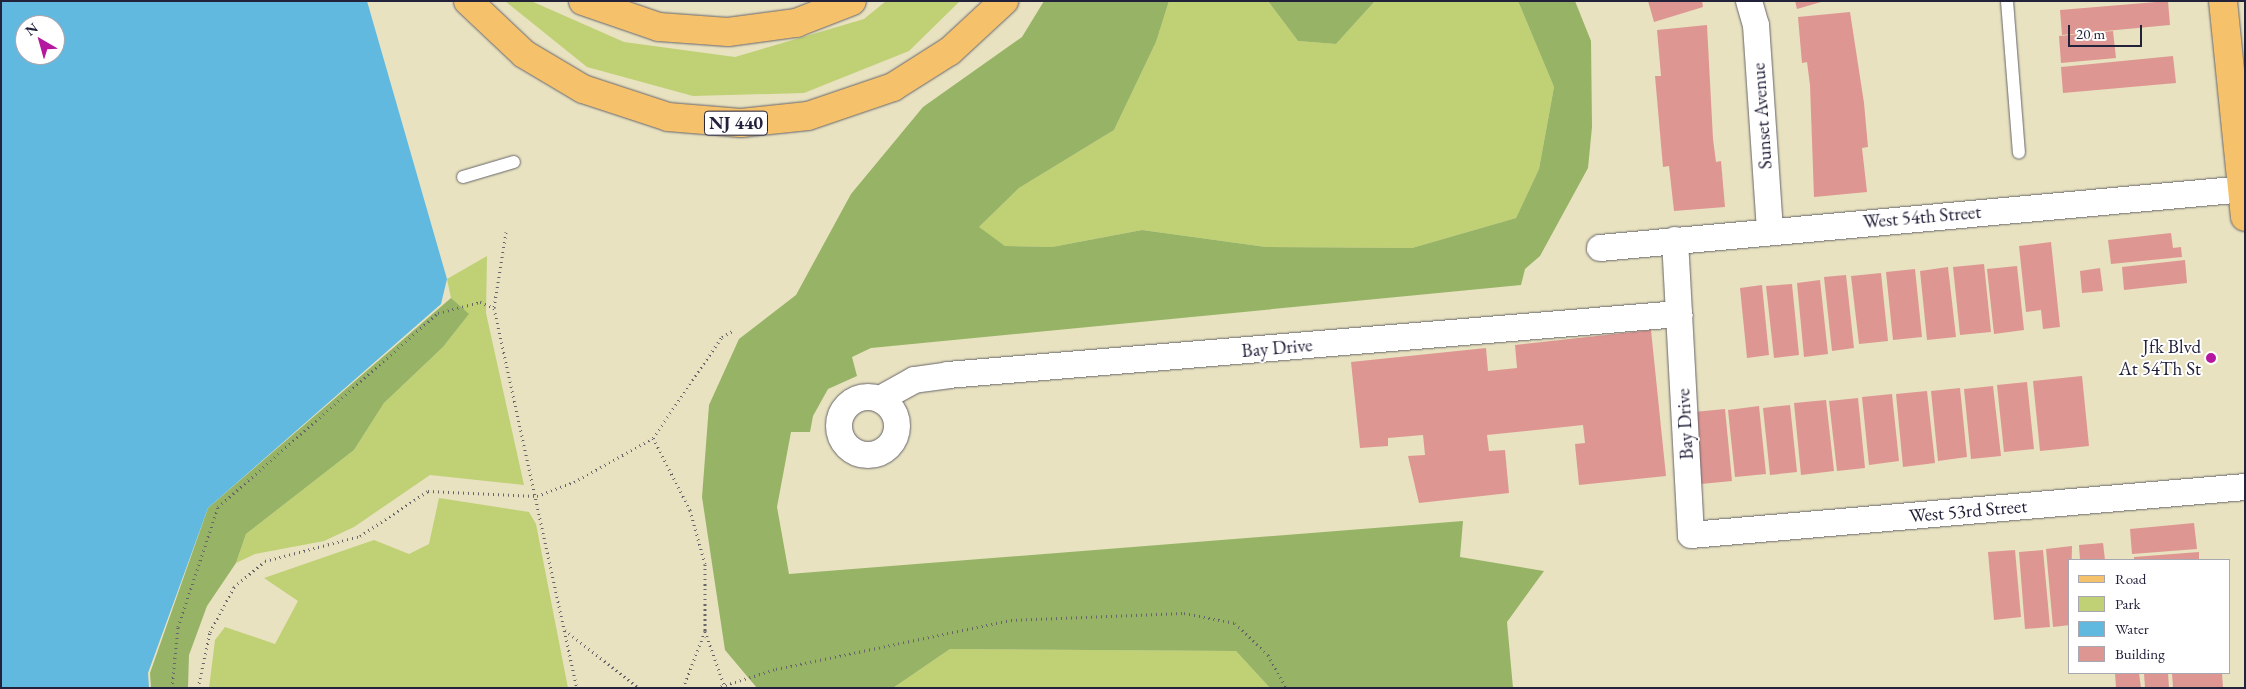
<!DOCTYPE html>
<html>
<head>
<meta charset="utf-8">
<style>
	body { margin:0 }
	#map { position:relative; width:2246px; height:689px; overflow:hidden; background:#e8e2c0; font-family:"EB Garamond",serif }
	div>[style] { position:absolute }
	.green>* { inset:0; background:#bfd174 }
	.forest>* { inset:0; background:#97b366 }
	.water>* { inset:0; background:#62b9df }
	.building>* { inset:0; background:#de9692 }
	.path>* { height:3px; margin-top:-1.5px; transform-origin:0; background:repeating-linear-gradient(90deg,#67656a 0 1px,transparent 0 5px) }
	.roads { filter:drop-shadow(0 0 1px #67656a) drop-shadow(0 0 1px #67656a) }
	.service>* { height:12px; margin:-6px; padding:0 6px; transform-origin:6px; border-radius:6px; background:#fff }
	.minor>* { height:26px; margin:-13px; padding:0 13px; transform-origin:13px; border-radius:13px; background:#fff }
	.minor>.ring { margin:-13px; padding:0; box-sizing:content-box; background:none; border:26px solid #fff; border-radius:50% }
	.primary>* { height:28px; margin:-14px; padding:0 14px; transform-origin:14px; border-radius:14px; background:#f5c16b }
	.trunk>* { height:28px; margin:-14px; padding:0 14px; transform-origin:14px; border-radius:14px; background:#f5c16b }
	.dots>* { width:14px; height:14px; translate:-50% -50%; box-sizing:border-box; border:2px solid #fff; border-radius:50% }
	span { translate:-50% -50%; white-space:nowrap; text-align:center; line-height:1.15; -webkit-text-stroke:4px #fff; paint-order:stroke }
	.shield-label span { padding:1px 4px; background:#fff; border:1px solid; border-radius:4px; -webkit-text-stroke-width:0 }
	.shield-label { font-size:18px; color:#22223b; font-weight:700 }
	.street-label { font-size:19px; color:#22223b }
	.poi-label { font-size:19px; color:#22223b }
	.right { translate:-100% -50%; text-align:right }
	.frame { position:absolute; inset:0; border:2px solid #22223b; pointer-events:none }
	.legend { position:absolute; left:2068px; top:559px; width:162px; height:115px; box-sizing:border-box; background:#fff; border:1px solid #a7a7b1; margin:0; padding:6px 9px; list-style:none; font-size:15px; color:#22223b }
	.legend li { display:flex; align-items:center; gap:10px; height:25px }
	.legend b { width:25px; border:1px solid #a7a7b1 }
	.north { position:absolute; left:15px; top:15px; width:50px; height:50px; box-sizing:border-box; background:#fff; border:1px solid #a7a7b1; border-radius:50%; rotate:322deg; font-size:14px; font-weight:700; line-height:20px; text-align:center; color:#22223b }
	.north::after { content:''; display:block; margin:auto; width:18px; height:22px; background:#b5179e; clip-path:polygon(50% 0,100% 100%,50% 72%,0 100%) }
	.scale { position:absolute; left:2068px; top:25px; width:74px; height:22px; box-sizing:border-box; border:2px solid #22223b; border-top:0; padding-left:6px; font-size:15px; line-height:18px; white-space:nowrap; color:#22223b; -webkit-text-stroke:4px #fff; paint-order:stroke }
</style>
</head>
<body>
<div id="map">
	<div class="green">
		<i style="clip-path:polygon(505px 1px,531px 1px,624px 42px,735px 57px,864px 19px,886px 1px,960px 1px,909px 51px,804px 93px,693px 96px,587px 67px)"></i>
		<i style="clip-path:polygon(1169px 1px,1268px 1px,1298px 41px,1336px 44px,1375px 1px,1518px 1px,1554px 87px,1539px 169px,1516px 218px,1412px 248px,1266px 247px,1142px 230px,1052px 247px,1005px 246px,978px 228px,1019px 188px,1114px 130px,1156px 42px)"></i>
		<i style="clip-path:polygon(487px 256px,486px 313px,524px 485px,430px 475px,354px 527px,324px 541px,255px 554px,236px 563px,246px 534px,354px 450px,384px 403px,443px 347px,468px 315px,451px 298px,447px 279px)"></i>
		<i style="clip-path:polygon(439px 498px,529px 512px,536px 524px,568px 688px,209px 688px,215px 640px,225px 627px,275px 644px,298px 601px,264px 578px,374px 540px,409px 554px,429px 544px)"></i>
		<i style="clip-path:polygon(950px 649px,1236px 651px,1270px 688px,893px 688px)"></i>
	</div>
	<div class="forest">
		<i style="clip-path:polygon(1044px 1px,1169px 1px,1156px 42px,1114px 130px,1019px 188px,979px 227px,1005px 246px,1052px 247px,1142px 230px,1266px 247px,1412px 248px,1516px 218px,1539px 169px,1554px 87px,1518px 1px,1575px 1px,1591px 41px,1592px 127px,1588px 168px,1540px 256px,1525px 269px,1521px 285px,871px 348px,852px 357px,857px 376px,828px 389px,813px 416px,810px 432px,791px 432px,777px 507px,789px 574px,1463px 521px,1460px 557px,1544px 571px,1507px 622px,1513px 688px,1270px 688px,1236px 651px,950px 649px,893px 688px,757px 688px,725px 650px,702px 497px,709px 405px,739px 339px,796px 295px,851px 194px,923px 107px,1022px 37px)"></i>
		<i style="clip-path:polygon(1268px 1px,1375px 1px,1336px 44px,1298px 41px)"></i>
		<i style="clip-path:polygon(451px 298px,469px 314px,443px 347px,384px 403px,354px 450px,246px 534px,236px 563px,207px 606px,189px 655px,188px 688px,151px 688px,150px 673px,208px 508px)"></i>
	</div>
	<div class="water">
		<i style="clip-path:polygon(evenodd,1px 1px,367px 1px,447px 279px,441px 304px,208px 508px,148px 673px,149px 688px,1px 688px,1px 1px,25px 25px,55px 25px,55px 55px,25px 55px,25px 25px)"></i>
	</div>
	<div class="building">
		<i style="clip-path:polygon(1648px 1px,1702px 1px,1703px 7px,1654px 22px)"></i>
		<i style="clip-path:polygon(1795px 1px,1821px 1px,1821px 2px,1797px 9px)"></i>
		<i style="clip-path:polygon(2168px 1px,2170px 25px,2062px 35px,2060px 10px)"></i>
		<i style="clip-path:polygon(1850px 12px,1864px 103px,1868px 147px,1862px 148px,1867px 192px,1814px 197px,1810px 85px,1807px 62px,1802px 63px,1798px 17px)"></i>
		<i style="clip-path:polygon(1707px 25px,1713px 139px,1716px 162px,1721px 161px,1725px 207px,1674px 211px,1669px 166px,1663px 167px,1655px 76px,1661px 76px,1657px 30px)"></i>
		<i style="clip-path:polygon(2113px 31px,2116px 58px,2061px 63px,2059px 36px)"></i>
		<i style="clip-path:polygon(2173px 56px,2176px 83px,2063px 93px,2061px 67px)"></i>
		<i style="clip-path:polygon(2171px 233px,2173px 248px,2181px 247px,2182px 257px,2111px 264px,2108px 240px)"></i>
		<i style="clip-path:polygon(2051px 242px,2060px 327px,2043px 329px,2041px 310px,2026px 312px,2019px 246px)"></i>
		<i style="clip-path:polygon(2185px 260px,2187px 283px,2124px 290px,2122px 267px)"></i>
		<i style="clip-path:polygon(1984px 264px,1991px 332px,1960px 335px,1953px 267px)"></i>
		<i style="clip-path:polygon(2017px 266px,2024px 330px,1994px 334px,1987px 269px)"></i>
		<i style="clip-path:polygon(1948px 267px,1956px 337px,1927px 340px,1920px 271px)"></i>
		<i style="clip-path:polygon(2100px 268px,2103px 291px,2082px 293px,2080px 271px)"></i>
		<i style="clip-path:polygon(1915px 269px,1922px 337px,1893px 340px,1886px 272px)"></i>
		<i style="clip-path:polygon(1881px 273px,1888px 341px,1859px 344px,1851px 276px)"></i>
		<i style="clip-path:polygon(1846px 275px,1854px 348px,1832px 351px,1824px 277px)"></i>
		<i style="clip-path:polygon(1820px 280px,1828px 354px,1804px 357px,1797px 283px)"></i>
		<i style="clip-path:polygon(1792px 284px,1799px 355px,1774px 358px,1766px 286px)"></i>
		<i style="clip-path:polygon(1762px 285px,1769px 355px,1747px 358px,1740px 288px)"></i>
		<i style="clip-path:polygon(1651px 330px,1666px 476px,1579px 485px,1575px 444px,1585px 443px,1583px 425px,1487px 435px,1489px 451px,1505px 450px,1509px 493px,1419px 503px,1408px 456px,1425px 455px,1423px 435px,1388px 438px,1388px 446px,1360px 448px,1351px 362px,1486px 348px,1488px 371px,1517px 368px,1515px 345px)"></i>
		<i style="clip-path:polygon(2082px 376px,2089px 446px,2040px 451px,2033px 381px)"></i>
		<i style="clip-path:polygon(2027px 382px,2034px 449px,2004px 452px,1997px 385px)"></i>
		<i style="clip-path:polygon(1993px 386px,2001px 456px,1971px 459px,1964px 389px)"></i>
		<i style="clip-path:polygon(1960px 388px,1967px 457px,1938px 461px,1931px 391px)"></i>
		<i style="clip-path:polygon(1927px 391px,1935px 463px,1903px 467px,1896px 394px)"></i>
		<i style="clip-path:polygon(1892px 394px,1899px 461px,1869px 465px,1862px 397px)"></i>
		<i style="clip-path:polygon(1858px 398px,1865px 468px,1837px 471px,1829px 401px)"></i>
		<i style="clip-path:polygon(1826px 400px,1834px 471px,1801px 475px,1794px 403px)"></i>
		<i style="clip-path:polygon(1790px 405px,1797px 472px,1770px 475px,1763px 408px)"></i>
		<i style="clip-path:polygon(1759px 406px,1766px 474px,1735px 477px,1728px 410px)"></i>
		<i style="clip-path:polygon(1725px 409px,1732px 481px,1701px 484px,1694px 412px)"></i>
		<i style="clip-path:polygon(2194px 523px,2197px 549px,2132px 554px,2130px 529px)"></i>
		<i style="clip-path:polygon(2103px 543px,2105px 560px,2080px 560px,2079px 545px)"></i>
		<i style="clip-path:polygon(2072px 546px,2070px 625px,2053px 627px,2046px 549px)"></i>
		<i style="clip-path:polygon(2015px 550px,2021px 617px,1994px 620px,1988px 552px)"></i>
		<i style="clip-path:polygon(2043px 550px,2050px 627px,2025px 629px,2019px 552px)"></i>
		<i style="clip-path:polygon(2199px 552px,2199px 560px,2134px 560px,2134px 557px)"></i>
		<i style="clip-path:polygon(2115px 673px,2139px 673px,2141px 688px,2116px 688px)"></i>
		<i style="clip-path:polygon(2144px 673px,2168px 673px,2169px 688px,2145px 688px)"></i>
		<i style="clip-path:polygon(2172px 673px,2222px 673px,2223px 688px,2173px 688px)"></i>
	</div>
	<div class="path">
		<i style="left:506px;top:232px;width:77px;rotate:99deg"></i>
		<i style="left:494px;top:308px;width:389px;rotate:77.7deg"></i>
		<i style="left:653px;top:438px;width:81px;rotate:62.8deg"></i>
		<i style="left:690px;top:510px;width:56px;rotate:74.5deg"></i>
		<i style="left:705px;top:564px;width:67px;rotate:90deg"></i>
		<i style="left:705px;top:631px;width:57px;rotate:70.6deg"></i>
		<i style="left:565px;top:630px;width:94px;rotate:38.1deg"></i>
		<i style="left:172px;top:688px;width:61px;rotate:-84.4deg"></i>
		<i style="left:178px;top:627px;width:126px;rotate:-71.6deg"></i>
		<i style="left:218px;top:507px;width:293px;rotate:-41.4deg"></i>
		<i style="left:438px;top:313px;width:43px;rotate:-14.7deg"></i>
		<i style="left:480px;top:302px;width:15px;rotate:23deg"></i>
		<i style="left:198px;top:688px;width:57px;rotate:-77.9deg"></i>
		<i style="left:210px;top:632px;width:51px;rotate:-61.9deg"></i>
		<i style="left:234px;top:587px;width:40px;rotate:-40deg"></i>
		<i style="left:265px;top:561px;width:98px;rotate:-14.7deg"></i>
		<i style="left:360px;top:536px;width:82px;rotate:-33.5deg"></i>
		<i style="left:428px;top:491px;width:109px;rotate:2.6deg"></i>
		<i style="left:537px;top:496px;width:40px;rotate:-21deg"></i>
		<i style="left:574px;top:482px;width:90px;rotate:-29.1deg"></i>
		<i style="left:653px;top:438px;width:122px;rotate:-55.7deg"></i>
		<i style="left:722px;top:337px;width:14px;rotate:-30deg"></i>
		<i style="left:683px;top:688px;width:61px;rotate:-68.9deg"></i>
		<i style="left:716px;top:688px;width:63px;rotate:-17.6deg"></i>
		<i style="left:776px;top:669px;width:240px;rotate:-11.8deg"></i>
		<i style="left:1011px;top:620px;width:173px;rotate:-2.3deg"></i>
		<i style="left:1184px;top:613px;width:52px;rotate:11.1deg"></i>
		<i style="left:1235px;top:623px;width:46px;rotate:44.1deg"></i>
		<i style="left:1268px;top:655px;width:38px;rotate:61deg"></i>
	</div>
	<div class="roads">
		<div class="service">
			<i style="left:2007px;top:1px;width:152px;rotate:85.5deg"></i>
			<i style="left:463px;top:177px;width:53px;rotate:-16.4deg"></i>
		</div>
		<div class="minor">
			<i style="left:1749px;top:1px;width:25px;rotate:74deg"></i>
			<i style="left:1756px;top:25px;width:206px;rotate:86.1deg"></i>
			<i style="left:1675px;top:240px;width:295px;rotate:86.9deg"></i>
			<i style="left:1691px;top:535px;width:556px;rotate:-4.95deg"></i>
			<i style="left:1600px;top:248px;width:648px;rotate:-5.23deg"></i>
			<i class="ring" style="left:839px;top:397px;width:32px;height:32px"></i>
			<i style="left:880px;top:399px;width:39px;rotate:-29deg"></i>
			<i style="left:914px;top:380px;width:34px;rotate:-8deg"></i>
			<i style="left:948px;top:375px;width:734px;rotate:-4.77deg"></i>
		</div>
		<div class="primary">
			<i style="left:2223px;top:1px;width:217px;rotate:84.2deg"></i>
		</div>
		<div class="trunk">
			<i style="left:468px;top:1px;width:77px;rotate:43.4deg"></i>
			<i style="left:524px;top:54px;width:69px;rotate:30.7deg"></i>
			<i style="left:583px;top:89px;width:89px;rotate:18.2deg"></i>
			<i style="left:668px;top:117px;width:73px;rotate:4.7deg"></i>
			<i style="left:741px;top:123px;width:67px;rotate:-6deg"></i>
			<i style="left:808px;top:116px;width:90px;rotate:-18.8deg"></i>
			<i style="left:893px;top:87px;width:67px;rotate:-32.3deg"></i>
			<i style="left:950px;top:51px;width:74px;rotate:-42.8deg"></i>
			<i style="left:583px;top:1px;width:80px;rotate:18.9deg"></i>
			<i style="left:659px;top:27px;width:69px;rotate:4.1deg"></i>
			<i style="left:728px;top:32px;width:69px;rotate:-7.5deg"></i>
			<i style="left:796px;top:23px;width:60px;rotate:-21.4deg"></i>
		</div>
	</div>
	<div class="dots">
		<i style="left:2211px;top:358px;background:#b5179e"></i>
	</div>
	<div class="shield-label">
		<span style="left:736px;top:123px">NJ 440</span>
	</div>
	<div class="street-label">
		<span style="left:1762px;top:116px;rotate:-94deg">Sunset Avenue</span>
		<span style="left:1922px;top:217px;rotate:-5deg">West 54th Street</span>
		<span style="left:1277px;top:348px;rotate:-5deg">Bay Drive</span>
		<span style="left:1685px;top:424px;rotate:-93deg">Bay Drive</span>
		<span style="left:1968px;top:511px;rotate:-5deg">West 53rd Street</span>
	</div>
	<div class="poi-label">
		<span class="right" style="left:2201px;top:358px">Jfk Blvd<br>At 54Th St</span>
	</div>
	<div class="frame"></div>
	<ul class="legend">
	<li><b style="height:6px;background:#f5c16b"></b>Road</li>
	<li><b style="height:14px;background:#bfd174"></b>Park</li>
	<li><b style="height:14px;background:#62b9df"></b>Water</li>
	<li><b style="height:14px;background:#de9692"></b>Building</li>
	</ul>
	<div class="north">N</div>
	<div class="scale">20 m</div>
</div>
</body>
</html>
